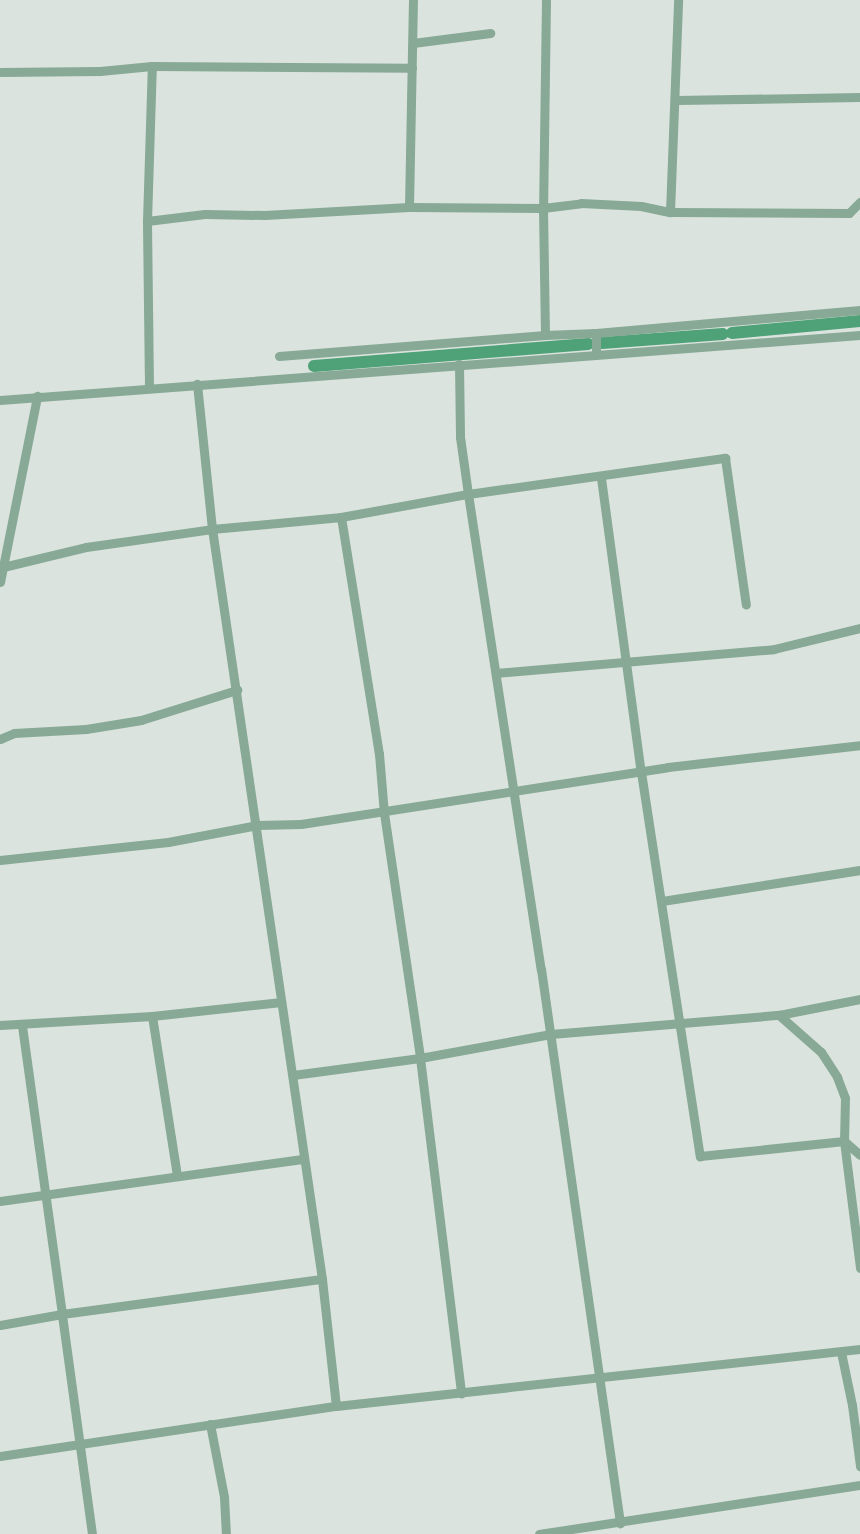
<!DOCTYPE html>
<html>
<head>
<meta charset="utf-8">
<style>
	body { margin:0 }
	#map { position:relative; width:860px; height:1534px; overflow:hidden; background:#dbe3de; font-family:Helvetica,sans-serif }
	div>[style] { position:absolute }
	.canal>* { height:12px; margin:-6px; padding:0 6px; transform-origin:6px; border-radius:6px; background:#4fa177 }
	.street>* { height:9px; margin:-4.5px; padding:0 4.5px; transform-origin:4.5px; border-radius:4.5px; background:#87a995 }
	span { translate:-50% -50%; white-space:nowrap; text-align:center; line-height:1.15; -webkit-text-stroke:6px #dbe3de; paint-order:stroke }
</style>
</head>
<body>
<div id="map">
	<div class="canal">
		<i style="left:732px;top:333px;width:129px;rotate:-5.4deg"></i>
		<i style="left:602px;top:343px;width:121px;rotate:-4.3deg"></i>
		<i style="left:314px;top:366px;width:275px;rotate:-4.6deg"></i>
	</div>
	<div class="street">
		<i style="left:546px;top:0;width:208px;rotate:90.8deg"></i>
		<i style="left:543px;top:208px;width:127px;rotate:89.1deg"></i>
		<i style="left:545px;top:335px;width:51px;rotate:-2.2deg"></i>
		<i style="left:413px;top:43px;width:78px;rotate:-7.4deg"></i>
		<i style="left:0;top:72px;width:100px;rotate:-0.6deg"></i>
		<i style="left:100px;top:71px;width:52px;rotate:-5.5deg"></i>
		<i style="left:152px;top:66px;width:260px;rotate:0.4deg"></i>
		<i style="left:676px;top:100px;width:184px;rotate:-0.9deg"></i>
		<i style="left:409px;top:207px;width:207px;rotate:-88.9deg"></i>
		<i style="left:670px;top:212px;width:212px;rotate:-87.8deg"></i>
		<i style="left:147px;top:221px;width:58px;rotate:-6.9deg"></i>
		<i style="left:205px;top:214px;width:60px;rotate:1deg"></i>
		<i style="left:265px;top:215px;width:144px;rotate:-3.2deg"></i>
		<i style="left:409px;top:207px;width:134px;rotate:0.4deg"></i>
		<i style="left:543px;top:208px;width:38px;rotate:-7deg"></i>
		<i style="left:581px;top:203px;width:60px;rotate:2.9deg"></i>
		<i style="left:641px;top:206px;width:30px;rotate:12deg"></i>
		<i style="left:670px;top:212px;width:179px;rotate:0.3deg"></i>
		<i style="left:849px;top:213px;width:16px;rotate:-45deg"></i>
		<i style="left:596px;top:355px;width:22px;rotate:-90deg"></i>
		<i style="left:596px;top:333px;width:265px;rotate:-5deg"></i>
		<i style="left:279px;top:356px;width:267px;rotate:-4.5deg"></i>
		<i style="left:459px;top:364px;width:73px;rotate:89.2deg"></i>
		<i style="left:460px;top:437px;width:58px;rotate:82deg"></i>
		<i style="left:468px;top:494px;width:481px;rotate:81.3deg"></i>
		<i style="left:541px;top:969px;width:560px;rotate:81.88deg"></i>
		<i style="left:149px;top:387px;width:166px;rotate:-90.7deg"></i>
		<i style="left:147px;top:221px;width:155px;rotate:-88.2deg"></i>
		<i style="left:0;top:400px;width:862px;rotate:-4.32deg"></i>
		<i style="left:601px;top:478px;width:297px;rotate:82.3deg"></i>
		<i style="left:641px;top:772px;width:389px;rotate:81.3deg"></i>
		<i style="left:700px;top:1156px;width:145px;rotate:-5.9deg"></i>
		<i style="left:844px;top:1141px;width:21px;rotate:41deg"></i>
		<i style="left:341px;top:517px;width:240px;rotate:80.9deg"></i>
		<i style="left:379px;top:754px;width:59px;rotate:85.2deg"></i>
		<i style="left:384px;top:813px;width:248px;rotate:81.6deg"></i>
		<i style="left:420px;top:1058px;width:338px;rotate:83deg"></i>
		<i style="left:3px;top:567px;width:85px;rotate:-13.5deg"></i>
		<i style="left:86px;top:547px;width:127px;rotate:-8.1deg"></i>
		<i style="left:212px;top:529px;width:130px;rotate:-5.3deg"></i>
		<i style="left:341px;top:517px;width:129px;rotate:-10.3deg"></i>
		<i style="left:468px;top:494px;width:260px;rotate:-8deg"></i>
		<i style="left:725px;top:458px;width:148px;rotate:81.9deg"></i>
		<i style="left:0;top:582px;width:190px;rotate:-78.7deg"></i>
		<i style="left:496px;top:673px;width:279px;rotate:-4.9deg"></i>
		<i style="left:774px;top:649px;width:89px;rotate:-13.7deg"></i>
		<i style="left:0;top:739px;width:15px;rotate:-23deg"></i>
		<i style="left:14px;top:733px;width:72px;rotate:-3.2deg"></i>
		<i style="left:86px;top:729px;width:56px;rotate:-9.3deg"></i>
		<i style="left:141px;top:720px;width:101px;rotate:-17.4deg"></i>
		<i style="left:0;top:860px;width:169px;rotate:-6.1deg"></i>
		<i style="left:168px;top:842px;width:91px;rotate:-10.8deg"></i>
		<i style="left:257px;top:825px;width:44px;rotate:-1.3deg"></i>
		<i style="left:301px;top:824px;width:371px;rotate:-8.8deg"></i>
		<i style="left:668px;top:767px;width:193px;rotate:-6.5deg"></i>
		<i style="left:662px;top:901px;width:200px;rotate:-8.9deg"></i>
		<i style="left:779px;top:1015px;width:56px;rotate:41.4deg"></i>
		<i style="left:821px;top:1052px;width:30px;rotate:57deg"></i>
		<i style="left:837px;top:1077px;width:22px;rotate:69deg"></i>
		<i style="left:845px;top:1098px;width:43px;rotate:91.3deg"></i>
		<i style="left:844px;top:1141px;width:128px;rotate:82.8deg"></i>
		<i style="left:152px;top:1016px;width:162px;rotate:81.1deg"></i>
		<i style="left:0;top:1025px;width:152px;rotate:-3.4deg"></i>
		<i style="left:152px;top:1016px;width:130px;rotate:-6.2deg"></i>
		<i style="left:293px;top:1075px;width:128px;rotate:-7.6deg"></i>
		<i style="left:420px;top:1058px;width:133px;rotate:-10.4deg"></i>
		<i style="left:551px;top:1034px;width:229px;rotate:-4.8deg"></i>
		<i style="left:779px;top:1015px;width:83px;rotate:-11.2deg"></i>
		<i style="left:0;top:1201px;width:307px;rotate:-7.9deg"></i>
		<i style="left:0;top:1325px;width:63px;rotate:-10.1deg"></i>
		<i style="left:62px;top:1314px;width:292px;rotate:-97.9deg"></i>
		<i style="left:841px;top:1352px;width:54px;rotate:78.3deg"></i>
		<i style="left:852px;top:1405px;width:62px;rotate:82.5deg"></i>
		<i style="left:336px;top:1406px;width:527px;rotate:-6.21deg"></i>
		<i style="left:210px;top:1424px;width:74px;rotate:79.1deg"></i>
		<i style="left:224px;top:1497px;width:37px;rotate:87deg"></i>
		<i style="left:0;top:1456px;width:340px;rotate:-8.5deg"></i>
		<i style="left:336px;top:1406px;width:128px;rotate:-96.3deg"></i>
		<i style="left:322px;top:1279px;width:758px;rotate:-98.34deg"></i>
		<i style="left:212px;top:529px;width:146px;rotate:-95.9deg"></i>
		<i style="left:92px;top:1534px;width:222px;rotate:-97.8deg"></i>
		<i style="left:62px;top:1314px;width:262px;rotate:-7.7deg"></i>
		<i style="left:539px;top:1534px;width:325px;rotate:-8.7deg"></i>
	</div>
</div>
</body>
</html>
